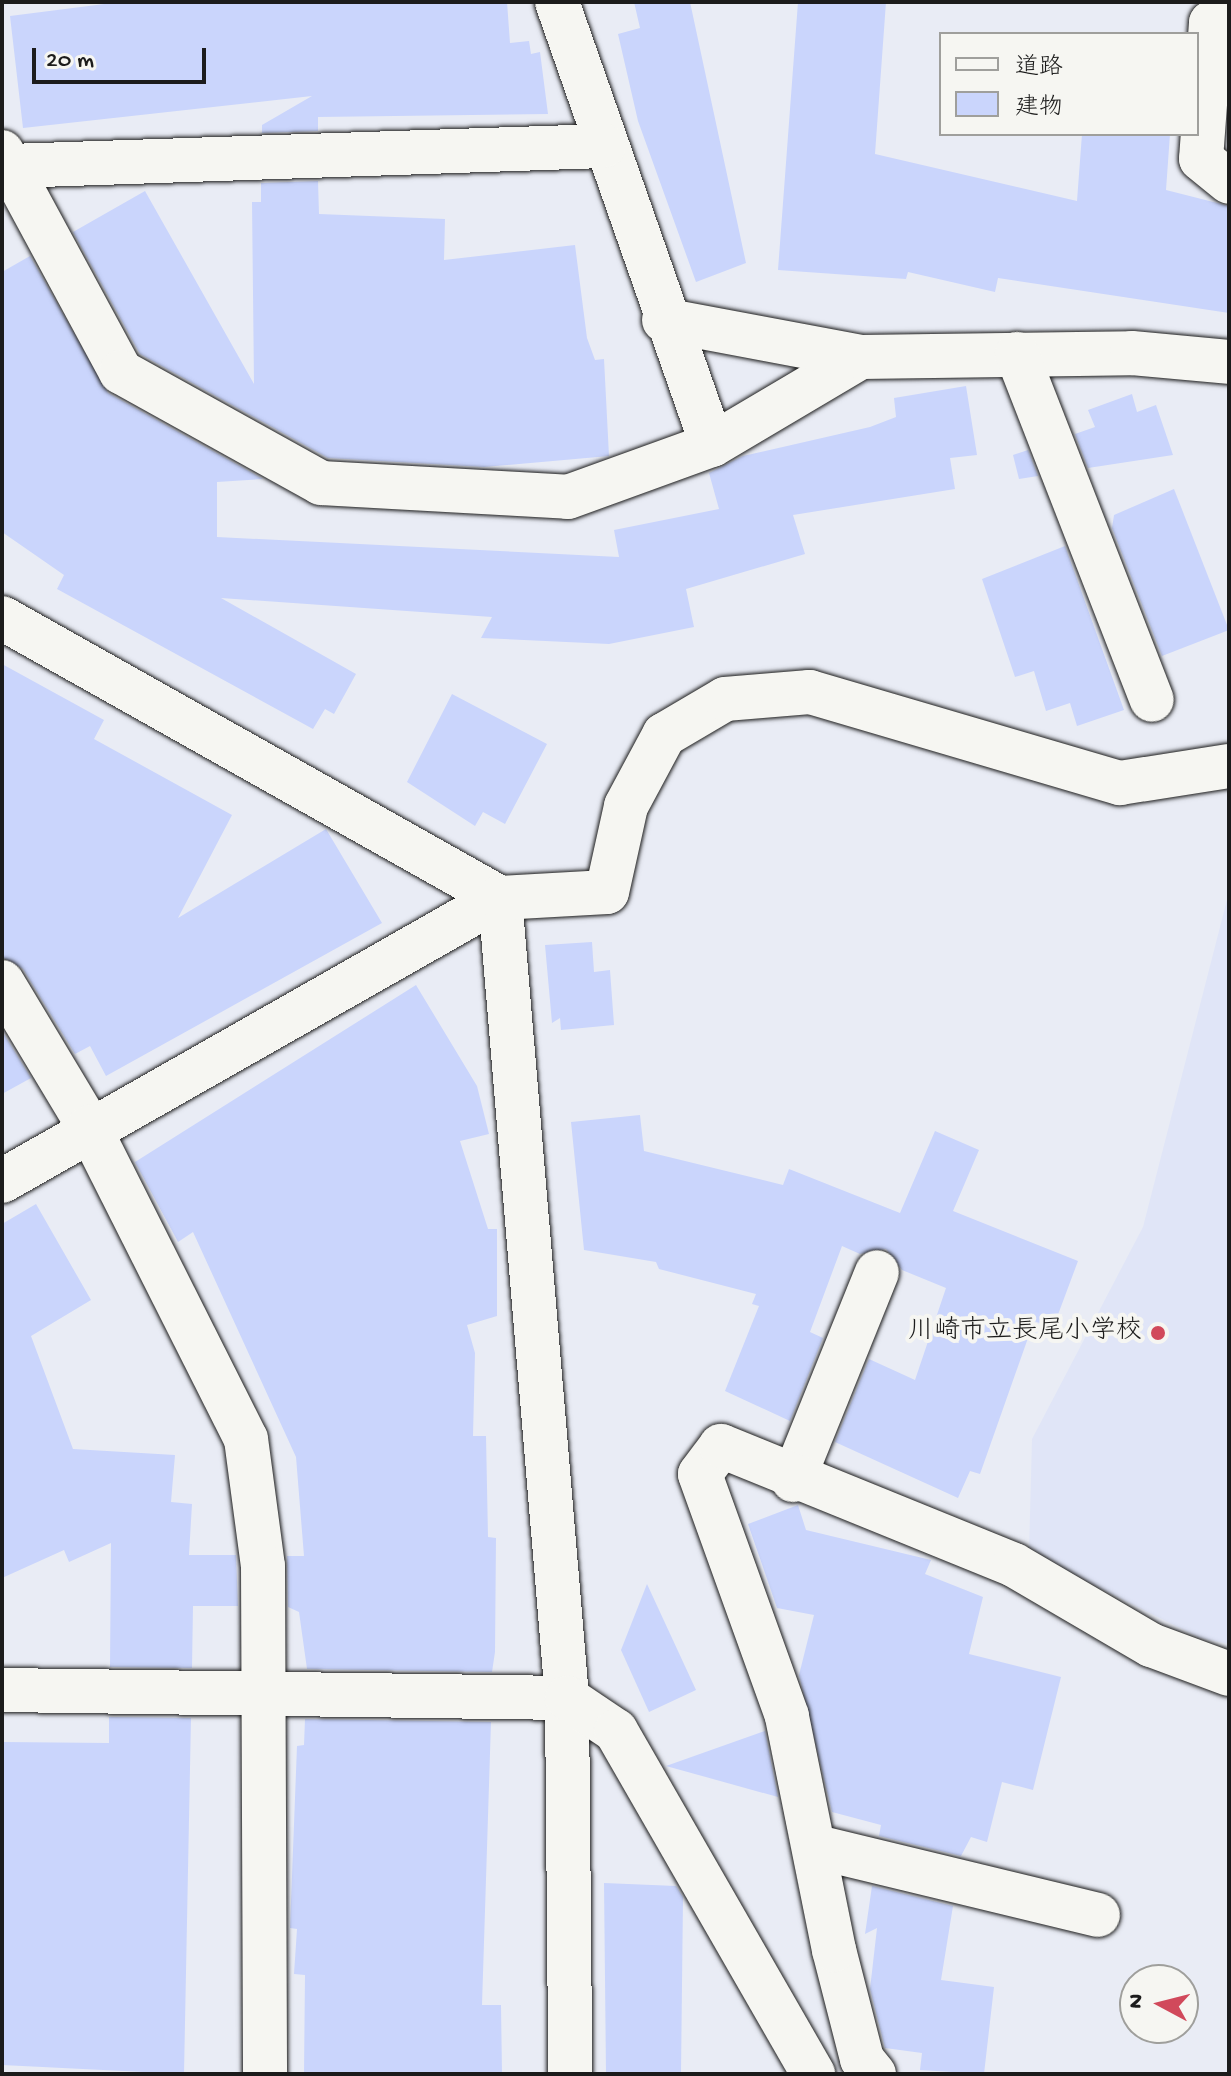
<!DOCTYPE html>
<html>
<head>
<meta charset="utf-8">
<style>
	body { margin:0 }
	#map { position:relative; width:1231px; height:2076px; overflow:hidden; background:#e9ecf5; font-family:"Gochi Hand","Klee One",sans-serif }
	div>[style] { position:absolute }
	.built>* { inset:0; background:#e0e5f7 }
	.building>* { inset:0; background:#cad5fc }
	.roads { filter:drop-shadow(0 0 2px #1c1c1c) drop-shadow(0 0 2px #1c1c1c) }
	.minor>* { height:44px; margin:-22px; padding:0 22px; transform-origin:22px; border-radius:22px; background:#f6f6f2 }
	.dots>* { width:22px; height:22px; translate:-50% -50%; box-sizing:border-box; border:4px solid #f6f6f2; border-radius:50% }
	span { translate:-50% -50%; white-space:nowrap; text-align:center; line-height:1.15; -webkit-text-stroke:8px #f6f6f2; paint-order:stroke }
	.poi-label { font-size:26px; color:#1c1c1c }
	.right { translate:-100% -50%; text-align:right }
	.frame { position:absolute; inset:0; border:4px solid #1c1c1c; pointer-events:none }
	.legend { position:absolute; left:939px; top:32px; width:260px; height:104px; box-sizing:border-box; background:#f6f6f2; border:2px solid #9f9f9c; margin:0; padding:10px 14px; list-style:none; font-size:24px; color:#1c1c1c }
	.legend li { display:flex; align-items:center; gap:16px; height:40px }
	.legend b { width:40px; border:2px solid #9f9f9c }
	.north { position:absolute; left:1119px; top:1964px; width:80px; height:80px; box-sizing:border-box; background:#f6f6f2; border:2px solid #9f9f9c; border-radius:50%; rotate:277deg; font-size:22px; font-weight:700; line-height:32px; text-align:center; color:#1c1c1c }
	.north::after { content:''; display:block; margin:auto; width:28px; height:36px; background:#d1495b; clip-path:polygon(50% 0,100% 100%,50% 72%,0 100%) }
	.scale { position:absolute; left:32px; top:48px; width:174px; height:36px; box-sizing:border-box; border:4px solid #1c1c1c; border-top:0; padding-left:10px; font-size:24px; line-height:28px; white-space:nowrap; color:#1c1c1c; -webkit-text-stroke:6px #f6f6f2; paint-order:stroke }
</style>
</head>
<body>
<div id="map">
	<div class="built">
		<i style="clip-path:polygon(1229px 892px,1229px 1644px,1200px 1638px,1029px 1553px,1032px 1439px,1143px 1227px)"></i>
	</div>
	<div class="building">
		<i style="clip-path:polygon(120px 2px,507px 2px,510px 43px,529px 41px,531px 54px,540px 52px,548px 114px,318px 117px,318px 131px,262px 133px,262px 125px,312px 96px,23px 128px,10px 16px)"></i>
		<i style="clip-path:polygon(634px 2px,690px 2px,746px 263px,696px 282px,638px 121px,618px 34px,640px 28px)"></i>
		<i style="clip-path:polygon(798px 2px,886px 2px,875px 154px,1077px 201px,1082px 134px,1170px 134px,1166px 190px,1229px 206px,1229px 313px,998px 278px,995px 292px,908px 272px,906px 279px,778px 270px)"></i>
		<i style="clip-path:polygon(318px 181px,319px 214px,445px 219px,444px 260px,575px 245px,587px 338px,595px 360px,604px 359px,609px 456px,484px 467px,328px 458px,140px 354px,73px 232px,145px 191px,254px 384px,252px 202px,261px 202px,261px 183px)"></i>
		<i style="clip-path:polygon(30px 256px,108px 393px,263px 479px,217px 482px,217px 537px,619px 557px,614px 530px,719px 509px,709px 473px,743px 456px,870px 427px,896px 417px,894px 398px,966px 386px,977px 455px,950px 458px,955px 489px,793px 515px,805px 554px,686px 589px,694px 627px,609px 644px,481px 638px,492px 617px,221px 598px,356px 674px,334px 714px,325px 709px,313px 729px,57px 589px,64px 575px,2px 532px,2px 272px)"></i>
		<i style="clip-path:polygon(1132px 394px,1137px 412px,1156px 405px,1173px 455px,1088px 468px,1075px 434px,1095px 427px,1088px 410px)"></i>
		<i style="clip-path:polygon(1028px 450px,1038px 476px,1019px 479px,1013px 455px)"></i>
		<i style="clip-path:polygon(1174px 489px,1229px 630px,1162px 656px,1112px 528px,1114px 515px)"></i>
		<i style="clip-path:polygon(1065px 546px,1124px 710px,1077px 726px,1070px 703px,1046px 711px,1034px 671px,1015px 677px,982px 579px)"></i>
		<i style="clip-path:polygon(2px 664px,104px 720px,94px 739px,232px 815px,178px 918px,326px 829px,382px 923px,106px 1076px,90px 1046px,75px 1054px,23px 969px,2px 957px)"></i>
		<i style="clip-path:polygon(452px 694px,547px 744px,505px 824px,483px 812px,475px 826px,407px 782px)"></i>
		<i style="clip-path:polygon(592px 942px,594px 972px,610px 970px,614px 1025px,561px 1030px,560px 1018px,552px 1023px,545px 945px)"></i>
		<i style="clip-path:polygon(416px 985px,477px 1086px,489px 1134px,460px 1141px,488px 1229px,497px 1229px,497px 1316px,467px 1325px,475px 1353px,473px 1436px,486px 1436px,488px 1537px,496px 1538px,495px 1652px,492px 1672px,307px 1669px,299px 1612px,288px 1607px,287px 1556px,304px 1556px,296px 1457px,193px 1232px,178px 1242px,135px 1162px)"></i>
		<i style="clip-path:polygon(2px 1031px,31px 1078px,2px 1094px)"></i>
		<i style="clip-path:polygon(640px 1115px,644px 1151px,783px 1185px,789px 1169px,900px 1213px,935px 1131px,979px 1150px,953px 1211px,1078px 1261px,1053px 1328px,1034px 1321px,980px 1474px,970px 1471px,958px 1498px,835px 1442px,869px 1359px,915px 1380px,946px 1288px,902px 1270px,886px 1249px,860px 1254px,842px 1246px,810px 1332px,823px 1338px,790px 1421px,725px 1391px,759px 1306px,752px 1304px,756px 1294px,659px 1269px,656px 1262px,584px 1250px,571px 1122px)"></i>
		<i style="clip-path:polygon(36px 1204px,91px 1300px,31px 1336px,73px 1449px,175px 1455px,171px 1502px,192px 1504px,189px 1555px,236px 1555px,238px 1606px,193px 1606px,192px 1668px,110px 1667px,111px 1543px,69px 1562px,64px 1550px,2px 1578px,2px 1224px)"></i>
		<i style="clip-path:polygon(798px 1505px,806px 1530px,931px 1560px,925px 1574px,983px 1597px,969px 1654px,1061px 1677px,1033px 1790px,1002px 1782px,987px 1842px,971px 1837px,961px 1856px,879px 1836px,881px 1825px,832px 1812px,799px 1675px,814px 1615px,777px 1608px,748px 1524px)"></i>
		<i style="clip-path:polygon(647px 1584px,696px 1690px,649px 1712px,621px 1650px)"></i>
		<i style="clip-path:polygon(109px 1717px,191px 1718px,184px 2074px,2px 2065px,3px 1742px,109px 1743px)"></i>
		<i style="clip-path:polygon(305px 1719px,491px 1722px,482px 2005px,501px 2005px,502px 2074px,304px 2074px,305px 1975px,294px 1974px,297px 1929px,290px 1928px,297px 1746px,304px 1745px)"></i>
		<i style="clip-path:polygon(765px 1731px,778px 1797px,666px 1766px)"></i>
		<i style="clip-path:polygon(604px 1883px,676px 1886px,683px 1897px,681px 2074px,606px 2074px)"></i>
		<i style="clip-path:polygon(872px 1886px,953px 1906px,941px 1980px,994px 1987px,984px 2074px,920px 2070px,922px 2053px,885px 2048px,870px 1989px,877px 1928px,865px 1934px)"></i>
	</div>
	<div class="roads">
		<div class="minor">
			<i style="left:557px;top:2px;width:469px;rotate:70.7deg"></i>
			<i style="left:1229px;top:17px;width:19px;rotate:162deg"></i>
			<i style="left:1211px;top:23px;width:136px;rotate:94.2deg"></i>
			<i style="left:1201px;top:159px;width:36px;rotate:39deg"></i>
			<i style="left:2px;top:152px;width:250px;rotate:61.6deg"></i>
			<i style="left:121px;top:372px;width:229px;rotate:29deg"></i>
			<i style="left:321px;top:483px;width:247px;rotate:3.2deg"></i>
			<i style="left:568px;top:497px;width:153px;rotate:-19.9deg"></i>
			<i style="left:712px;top:445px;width:173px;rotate:-30.6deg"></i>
			<i style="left:10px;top:166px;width:594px;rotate:-1.93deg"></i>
			<i style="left:664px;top:320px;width:200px;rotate:10.6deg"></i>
			<i style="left:861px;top:357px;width:271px;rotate:-0.8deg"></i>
			<i style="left:1132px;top:353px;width:97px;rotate:5.3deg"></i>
			<i style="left:1017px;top:354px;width:371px;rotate:68.7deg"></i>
			<i style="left:2px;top:618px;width:571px;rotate:29.35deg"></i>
			<i style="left:500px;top:898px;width:803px;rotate:85.21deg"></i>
			<i style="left:567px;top:1698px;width:376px;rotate:89.5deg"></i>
			<i style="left:2px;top:982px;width:169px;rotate:59deg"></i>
			<i style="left:89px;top:1127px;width:349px;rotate:63.3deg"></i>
			<i style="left:246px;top:1439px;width:128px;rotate:82.4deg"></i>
			<i style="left:263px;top:1566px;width:508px;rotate:89.77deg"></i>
			<i style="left:2px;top:1181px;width:573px;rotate:-29.61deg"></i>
			<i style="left:500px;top:898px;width:107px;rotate:-3.2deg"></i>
			<i style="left:607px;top:892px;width:88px;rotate:-77.5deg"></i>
			<i style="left:626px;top:806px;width:81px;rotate:-61.8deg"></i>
			<i style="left:664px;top:735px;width:71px;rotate:-30.5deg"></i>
			<i style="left:725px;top:699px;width:85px;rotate:-4.7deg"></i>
			<i style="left:810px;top:692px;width:323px;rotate:16.4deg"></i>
			<i style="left:1120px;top:783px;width:110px;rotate:-8.9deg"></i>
			<i style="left:793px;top:1480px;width:224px;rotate:-68deg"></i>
			<i style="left:2px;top:1690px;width:565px;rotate:0.81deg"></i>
			<i style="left:567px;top:1698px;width:59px;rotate:34deg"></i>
			<i style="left:616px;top:1731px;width:396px;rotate:60.1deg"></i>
			<i style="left:817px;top:1847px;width:289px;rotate:13.6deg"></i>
			<i style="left:874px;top:2074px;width:19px;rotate:-129deg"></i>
			<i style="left:862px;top:2059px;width:113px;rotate:-104.4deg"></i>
			<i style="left:834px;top:1950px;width:239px;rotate:-101.4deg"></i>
			<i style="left:787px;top:1716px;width:257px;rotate:-109.8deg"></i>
			<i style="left:700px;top:1474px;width:35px;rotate:-53deg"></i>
			<i style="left:721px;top:1446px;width:316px;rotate:22.1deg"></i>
			<i style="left:1014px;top:1565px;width:159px;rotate:30.3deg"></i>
			<i style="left:1151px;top:1645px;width:83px;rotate:20.4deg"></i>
		</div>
	</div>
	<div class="dots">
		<i style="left:1158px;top:1333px;background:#d1495b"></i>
	</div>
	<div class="poi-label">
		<span class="right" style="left:1142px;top:1333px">川崎市立長尾小学校</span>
	</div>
	<div class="frame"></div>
	<ul class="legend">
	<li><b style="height:10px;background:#f6f6f2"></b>道路</li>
	<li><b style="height:22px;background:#cad5fc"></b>建物</li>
	</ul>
	<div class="north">N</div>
	<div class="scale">20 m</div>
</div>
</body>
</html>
